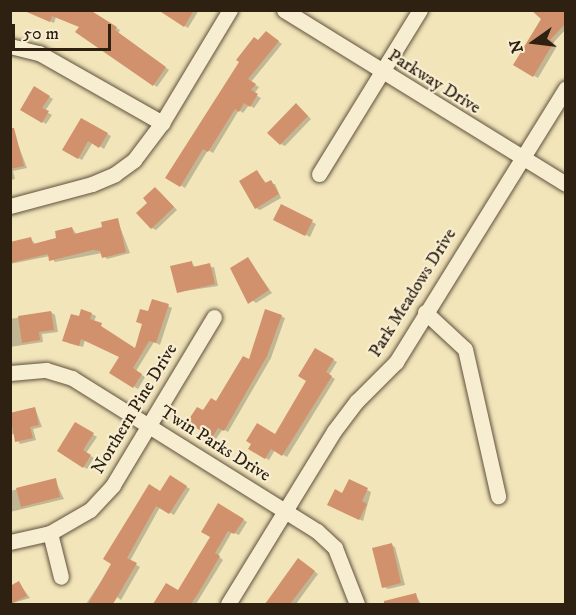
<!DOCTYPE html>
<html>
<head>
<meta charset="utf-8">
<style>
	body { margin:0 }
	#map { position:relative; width:576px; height:615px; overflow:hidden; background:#f3e5ba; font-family:"IM FELL DW Pica",serif }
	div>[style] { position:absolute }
	.shadow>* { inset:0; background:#0003 }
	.building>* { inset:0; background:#d2916d }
	.roads { filter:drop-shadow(0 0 2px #5f523c) drop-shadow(0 0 2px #5f523c) }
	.minor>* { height:15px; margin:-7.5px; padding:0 7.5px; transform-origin:7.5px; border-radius:7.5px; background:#f7eed2 }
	span { translate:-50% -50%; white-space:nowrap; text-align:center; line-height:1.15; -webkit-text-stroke:4.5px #f7eed2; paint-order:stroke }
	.street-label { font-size:18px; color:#2e2112 }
	.frame { position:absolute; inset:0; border:12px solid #2e2112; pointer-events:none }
	.north { position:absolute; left:504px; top:12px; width:60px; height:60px; -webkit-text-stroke:4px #f7eed2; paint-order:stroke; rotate:256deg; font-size:16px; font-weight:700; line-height:24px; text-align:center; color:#2e2112 }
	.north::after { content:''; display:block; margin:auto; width:21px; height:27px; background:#2e2112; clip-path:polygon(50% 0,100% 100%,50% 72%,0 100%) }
	.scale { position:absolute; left:12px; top:24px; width:99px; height:27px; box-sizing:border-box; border:3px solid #2e2112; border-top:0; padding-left:8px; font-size:18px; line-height:21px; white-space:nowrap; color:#2e2112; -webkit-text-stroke:4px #f7eed2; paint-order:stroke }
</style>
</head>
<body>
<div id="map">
	<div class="shadow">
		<i style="clip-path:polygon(87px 10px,120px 30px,118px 34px,169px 70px,157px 87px,81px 27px,56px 17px,54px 23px,37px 16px)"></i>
		<i style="clip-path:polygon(171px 10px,199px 10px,188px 28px,168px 15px)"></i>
		<i style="clip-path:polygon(566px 18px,566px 29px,553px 43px,557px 46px,538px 78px,515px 65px,543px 19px)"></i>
		<i style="clip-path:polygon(270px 35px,282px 44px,251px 82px,259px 87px,254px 94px,261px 98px,254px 108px,249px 105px,243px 113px,239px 110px,213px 153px,208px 150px,185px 188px,167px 177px,259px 41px)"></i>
		<i style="clip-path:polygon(35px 88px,53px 99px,45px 111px,52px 115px,46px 124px,23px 109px)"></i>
		<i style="clip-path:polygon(300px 108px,311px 119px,285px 146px,281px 144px)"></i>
		<i style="clip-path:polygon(81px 120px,111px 136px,104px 149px,93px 142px,82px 160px,64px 150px)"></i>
		<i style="clip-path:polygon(19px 147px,27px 168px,13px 171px,15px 179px,10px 180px,10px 149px)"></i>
		<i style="clip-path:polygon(257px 172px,267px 184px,275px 184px,281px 198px,260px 210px,256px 208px)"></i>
		<i style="clip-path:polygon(159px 191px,177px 210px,156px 230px,152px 228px,149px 203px)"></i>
		<i style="clip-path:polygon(282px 206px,316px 224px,310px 237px,275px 219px)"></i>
		<i style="clip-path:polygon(117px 219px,130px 253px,107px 259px,102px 253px,55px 262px,50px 256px,10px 264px,10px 243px,31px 239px,36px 245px,58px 239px,72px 228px,77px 235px,104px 228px)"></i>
		<i style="clip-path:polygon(248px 259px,272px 293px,256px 303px,252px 300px)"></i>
		<i style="clip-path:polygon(191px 262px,196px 268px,214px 267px,218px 286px,178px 292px)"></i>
		<i style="clip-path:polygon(168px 306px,172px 308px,160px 345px,154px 342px,136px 371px,145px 377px,138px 389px,111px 373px,121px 357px,85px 340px,83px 347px,68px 343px,80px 318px,92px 314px,96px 316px,94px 322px,136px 350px,149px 313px)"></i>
		<i style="clip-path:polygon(51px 312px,55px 315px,58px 332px,42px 334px,43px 342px,10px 347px,10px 319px)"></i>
		<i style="clip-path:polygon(281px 316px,285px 318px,271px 358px,228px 432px,223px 429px,216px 439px,189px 422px,217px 403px)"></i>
		<i style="clip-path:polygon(316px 350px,337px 362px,329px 375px,335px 379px,287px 457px,275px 450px,269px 460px,250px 449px,275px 436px,308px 381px)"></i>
		<i style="clip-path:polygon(35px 408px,42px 427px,33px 429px,36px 440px,20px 444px,14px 434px,10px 435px,10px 413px)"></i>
		<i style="clip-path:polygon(76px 424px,97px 437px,86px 453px,94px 458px,87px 469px,59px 451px)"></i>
		<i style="clip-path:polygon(171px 477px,190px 489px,174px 515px,160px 507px,130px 561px,140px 567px,121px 600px,117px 597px,112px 604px,86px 604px)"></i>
		<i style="clip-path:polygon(55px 480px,64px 499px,10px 512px,10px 491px)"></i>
		<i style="clip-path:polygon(350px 481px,371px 492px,363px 521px,329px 505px,343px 495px)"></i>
		<i style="clip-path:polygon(219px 505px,247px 522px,239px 535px,232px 532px,218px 556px,223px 560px,196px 604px,155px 604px,167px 585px,179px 592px,212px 537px)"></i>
		<i style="clip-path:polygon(391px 545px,395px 547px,405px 585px,388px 589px,384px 587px)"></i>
		<i style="clip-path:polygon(299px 560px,318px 574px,296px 604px,269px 604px)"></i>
		<i style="clip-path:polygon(19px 583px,30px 598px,10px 604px,10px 587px)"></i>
		<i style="clip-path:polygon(415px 594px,421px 604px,401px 604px,400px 598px)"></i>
	</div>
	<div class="building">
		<i style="clip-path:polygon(22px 10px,90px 10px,117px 27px,115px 30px,166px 67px,153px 86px,75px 32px,79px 27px,52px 16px,50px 22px)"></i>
		<i style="clip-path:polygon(158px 10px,194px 10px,184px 27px)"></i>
		<i style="clip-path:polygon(531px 10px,566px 10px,566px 23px,550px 40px,554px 42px,533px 77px,513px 65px,541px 19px)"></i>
		<i style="clip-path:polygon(266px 31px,279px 41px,248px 79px,256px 84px,251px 90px,258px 94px,250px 107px,244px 103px,239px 112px,235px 109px,208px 152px,203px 149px,180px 187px,165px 178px,239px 62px,236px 60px,254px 37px,258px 40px)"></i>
		<i style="clip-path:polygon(34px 86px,50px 96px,42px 108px,49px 111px,42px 123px,20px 110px)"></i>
		<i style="clip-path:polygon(296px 103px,308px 116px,280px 145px,267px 133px)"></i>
		<i style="clip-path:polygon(81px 118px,108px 133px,99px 148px,88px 141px,78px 159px,62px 150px)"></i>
		<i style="clip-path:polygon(10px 128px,14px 128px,24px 166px,10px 169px)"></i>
		<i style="clip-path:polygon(257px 170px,265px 183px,271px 180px,279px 194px,255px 209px,239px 181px)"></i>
		<i style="clip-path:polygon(155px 187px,174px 207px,151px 229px,136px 213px,147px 203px,143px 198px)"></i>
		<i style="clip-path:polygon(281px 204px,313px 220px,305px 236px,273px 220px)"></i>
		<i style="clip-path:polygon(118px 218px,126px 252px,102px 258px,100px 251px,93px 250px,49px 261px,48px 254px,10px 263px,10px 242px,31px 237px,33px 244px,56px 238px,55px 231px,72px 227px,74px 234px,102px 227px,101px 222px)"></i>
		<i style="clip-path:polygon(248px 257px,269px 290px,248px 304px,230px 268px)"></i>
		<i style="clip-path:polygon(192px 261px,193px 267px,210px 263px,215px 284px,177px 293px,170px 266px)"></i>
		<i style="clip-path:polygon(152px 299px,169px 304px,156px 343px,149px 341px,133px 368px,142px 374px,133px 388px,109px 373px,119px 357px,81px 339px,79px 346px,62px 341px,71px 314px,79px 316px,81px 309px,92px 313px,90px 319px,102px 323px,101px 326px,135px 348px,142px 324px,136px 322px,140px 309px,148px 311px)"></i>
		<i style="clip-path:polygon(265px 309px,282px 315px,267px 356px,224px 431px,218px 428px,212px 438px,187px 422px,197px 407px,203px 410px,211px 398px,216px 401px,243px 356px,249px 359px)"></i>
		<i style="clip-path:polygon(51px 311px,54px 330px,39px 332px,40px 340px,22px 343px,18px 316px)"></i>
		<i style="clip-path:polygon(315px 348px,334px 359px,326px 372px,332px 376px,282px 456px,271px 449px,265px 459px,248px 449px,251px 444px,246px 441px,257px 423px,275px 434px,306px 381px,298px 376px)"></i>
		<i style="clip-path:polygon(35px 407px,39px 425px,30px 427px,33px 438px,15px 442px,10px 413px)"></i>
		<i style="clip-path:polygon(75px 422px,94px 433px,83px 450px,91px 455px,83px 468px,57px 451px)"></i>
		<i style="clip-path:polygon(170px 475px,187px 486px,169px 514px,156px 506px,127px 558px,137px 563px,113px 604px,88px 604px,111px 564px,103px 559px,135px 507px,149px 484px,160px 491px)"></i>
		<i style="clip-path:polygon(56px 478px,60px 497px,21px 507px,16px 488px)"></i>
		<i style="clip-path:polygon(349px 479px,368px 488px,362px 501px,367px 504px,359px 520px,327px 505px,335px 489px,342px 493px)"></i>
		<i style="clip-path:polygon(218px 503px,244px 519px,234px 534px,228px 531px,215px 553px,220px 556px,199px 592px,191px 604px,153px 604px,166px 583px,178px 590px,210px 537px,201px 532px)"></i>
		<i style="clip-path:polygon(392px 543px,401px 583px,382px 588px,372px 548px)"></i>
		<i style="clip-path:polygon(298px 558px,315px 571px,290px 604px,265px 604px)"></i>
		<i style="clip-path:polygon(19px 581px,27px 596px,10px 604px,10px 586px)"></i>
		<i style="clip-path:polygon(416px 593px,419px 604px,384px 604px,384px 601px)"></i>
	</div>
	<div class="roads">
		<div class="minor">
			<i style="left:284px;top:10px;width:331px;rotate:31.7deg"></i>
			<i style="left:10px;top:46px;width:30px;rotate:14deg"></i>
			<i style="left:39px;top:53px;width:142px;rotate:29.6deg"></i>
			<i style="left:319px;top:174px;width:193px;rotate:-58.4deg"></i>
			<i style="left:10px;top:206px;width:85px;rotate:-15deg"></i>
			<i style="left:92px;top:184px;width:25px;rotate:-23deg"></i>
			<i style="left:115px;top:174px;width:24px;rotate:-36deg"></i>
			<i style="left:134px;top:160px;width:46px;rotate:-52.9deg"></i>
			<i style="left:162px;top:123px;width:132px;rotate:-59deg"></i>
			<i style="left:425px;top:312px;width:54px;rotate:42.8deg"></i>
			<i style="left:465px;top:349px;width:151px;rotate:77.3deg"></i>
			<i style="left:10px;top:373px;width:36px;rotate:-5deg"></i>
			<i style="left:46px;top:370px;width:27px;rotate:17deg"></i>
			<i style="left:72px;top:378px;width:289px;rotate:32deg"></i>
			<i style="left:317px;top:531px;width:25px;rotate:43deg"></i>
			<i style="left:335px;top:548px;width:60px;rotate:68.6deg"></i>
			<i style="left:50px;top:533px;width:45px;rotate:76deg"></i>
			<i style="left:10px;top:542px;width:41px;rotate:-12.7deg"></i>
			<i style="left:50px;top:533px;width:46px;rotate:-29.9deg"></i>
			<i style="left:90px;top:510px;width:34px;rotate:-47deg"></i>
			<i style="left:113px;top:485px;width:196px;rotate:-59deg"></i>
			<i style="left:228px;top:604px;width:203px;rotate:-58.5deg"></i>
			<i style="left:334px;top:431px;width:38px;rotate:-53deg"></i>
			<i style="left:357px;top:401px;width:55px;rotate:-45deg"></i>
			<i style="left:396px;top:362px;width:322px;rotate:-58.2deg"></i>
		</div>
	</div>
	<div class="street-label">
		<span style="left:434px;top:82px;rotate:32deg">Parkway Drive</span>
		<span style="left:413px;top:293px;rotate:-58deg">Park Meadows Drive</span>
		<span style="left:135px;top:409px;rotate:-59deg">Northern Pine Drive</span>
		<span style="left:215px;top:444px;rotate:32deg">Twin Parks Drive</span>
	</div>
	<div class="frame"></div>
	<div class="north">N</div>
	<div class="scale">50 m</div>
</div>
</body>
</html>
